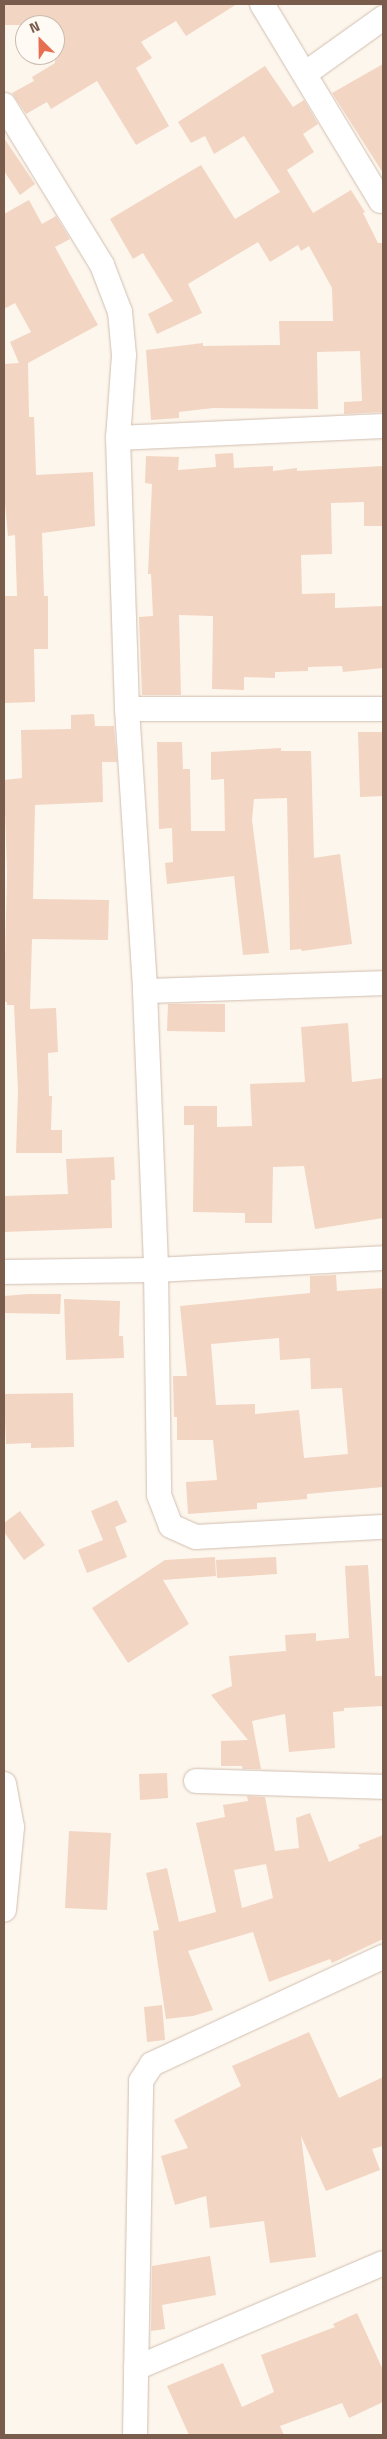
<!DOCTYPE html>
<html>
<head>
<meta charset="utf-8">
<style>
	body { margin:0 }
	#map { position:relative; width:387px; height:2439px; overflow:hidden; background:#fdf6ec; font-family:"Titillium Web",sans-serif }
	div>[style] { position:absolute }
	.building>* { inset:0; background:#f3d5c3 }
	.roads { filter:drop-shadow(0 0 1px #d1beb0) drop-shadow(0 0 1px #d1beb0) }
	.street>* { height:24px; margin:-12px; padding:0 12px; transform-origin:12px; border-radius:12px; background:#fff }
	span { translate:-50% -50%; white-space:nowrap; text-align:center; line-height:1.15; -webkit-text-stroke:4.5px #fffaf3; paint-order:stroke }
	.frame { position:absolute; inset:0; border:5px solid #7a5c4d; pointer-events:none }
	.north { position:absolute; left:15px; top:15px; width:50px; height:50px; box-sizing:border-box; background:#fffaf3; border:1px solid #cabbb1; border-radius:50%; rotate:337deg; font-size:14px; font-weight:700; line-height:20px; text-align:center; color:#7a5c4d }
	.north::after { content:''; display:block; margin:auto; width:18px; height:22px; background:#e76f51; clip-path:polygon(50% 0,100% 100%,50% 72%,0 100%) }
</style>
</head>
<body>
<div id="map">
	<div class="building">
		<i style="clip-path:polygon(4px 4px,237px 4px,186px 36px,176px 21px,141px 42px,152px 58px,136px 68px,169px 126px,136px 145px,97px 81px,51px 109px,47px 102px,26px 114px,12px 93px,34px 81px,32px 77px,55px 63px,55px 25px,4px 25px)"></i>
		<i style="clip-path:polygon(383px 64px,383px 173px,332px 93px)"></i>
		<i style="clip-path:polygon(265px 66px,293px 107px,304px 100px,318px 124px,303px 134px,314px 152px,287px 170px,313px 213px,351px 190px,365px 212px,363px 213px,378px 243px,383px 243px,383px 412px,344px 414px,344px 402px,362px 401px,360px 351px,317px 352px,318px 409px,213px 408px,179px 412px,179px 418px,151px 420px,146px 350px,203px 343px,203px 346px,280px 345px,279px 321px,333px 321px,332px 288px,309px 246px,301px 251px,298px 245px,270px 262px,258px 242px,188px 284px,202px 313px,157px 334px,148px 314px,173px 301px,143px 253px,133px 259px,110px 219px,201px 165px,235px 219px,280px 192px,244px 136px,214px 154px,205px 136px,191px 143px,178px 122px)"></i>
		<i style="clip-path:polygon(4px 138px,35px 184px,20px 195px,4px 171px)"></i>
		<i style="clip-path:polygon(29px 200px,42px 224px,56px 216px,70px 239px,55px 247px,98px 325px,28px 363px,29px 417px,34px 417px,36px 475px,93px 472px,95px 526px,42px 533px,44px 596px,48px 596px,48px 649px,34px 649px,35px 702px,4px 703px,4px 596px,17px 596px,15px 535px,8px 536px,4px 493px,4px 364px,19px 363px,10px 342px,31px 332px,15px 303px,4px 309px,4px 214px)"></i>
		<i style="clip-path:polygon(233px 453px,234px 468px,273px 466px,273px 471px,297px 468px,297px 471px,383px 466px,383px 526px,364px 526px,364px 502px,331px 503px,332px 554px,301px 555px,302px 594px,335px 593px,335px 608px,383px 606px,383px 668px,343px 672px,342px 666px,308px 667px,308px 671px,275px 672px,275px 678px,244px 677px,244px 690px,212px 689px,213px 616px,179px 615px,181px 695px,142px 695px,139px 617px,153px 616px,151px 574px,148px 574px,152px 484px,145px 483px,146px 456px,179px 457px,178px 470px,216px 467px,215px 454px)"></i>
		<i style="clip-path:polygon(94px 714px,95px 726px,114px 726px,117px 762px,102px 762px,103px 802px,35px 805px,33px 899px,109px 900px,108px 940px,32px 939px,30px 1009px,56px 1008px,58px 1052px,48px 1053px,49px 1096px,52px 1096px,51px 1130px,62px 1130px,62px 1153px,16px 1153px,18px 1090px,14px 1005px,7px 1005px,7px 1002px,4px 1002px,7px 873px,4px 780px,22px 778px,21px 730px,71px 729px,71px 715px)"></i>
		<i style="clip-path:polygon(358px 732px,383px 732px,383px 796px,360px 797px)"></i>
		<i style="clip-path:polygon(157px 742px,182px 742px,183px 769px,190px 769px,191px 831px,225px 831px,224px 779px,211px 780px,211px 752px,281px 748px,281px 751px,311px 751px,314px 858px,340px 854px,352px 944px,302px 951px,301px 949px,290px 950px,287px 798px,254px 799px,252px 820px,269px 953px,243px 955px,234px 876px,167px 884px,165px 863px,173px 862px,172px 828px,159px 829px)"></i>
		<i style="clip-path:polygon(168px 1004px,225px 1004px,225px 1032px,167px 1031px)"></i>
		<i style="clip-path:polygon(348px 1023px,352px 1082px,383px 1078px,383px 1218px,315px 1229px,304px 1166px,273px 1167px,272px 1223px,245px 1223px,245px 1213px,193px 1212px,194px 1125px,184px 1125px,184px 1106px,217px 1106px,217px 1127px,252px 1126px,250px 1084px,305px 1082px,301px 1027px)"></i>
		<i style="clip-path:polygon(114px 1157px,115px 1180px,111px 1180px,112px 1228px,4px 1232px,4px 1196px,68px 1194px,66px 1159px)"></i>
		<i style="clip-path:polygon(evenodd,336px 1275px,337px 1291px,383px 1288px,383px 1487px,307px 1494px,307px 1499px,257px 1503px,257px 1509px,188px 1514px,186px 1482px,217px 1480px,213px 1440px,177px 1440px,177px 1417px,174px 1417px,173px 1376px,187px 1376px,180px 1306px,310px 1293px,310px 1276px,336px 1275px,279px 1338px,280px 1360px,310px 1358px,311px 1389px,342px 1388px,348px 1454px,304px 1458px,299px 1410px,255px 1414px,255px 1404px,216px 1405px,211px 1344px,279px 1338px)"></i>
		<i style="clip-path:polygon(29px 1294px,61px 1294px,60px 1314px,4px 1313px,4px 1296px)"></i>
		<i style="clip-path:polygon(64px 1299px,120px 1301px,119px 1336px,123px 1336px,124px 1358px,66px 1360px)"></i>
		<i style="clip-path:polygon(73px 1393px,74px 1447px,31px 1448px,31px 1443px,6px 1444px,4px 1394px)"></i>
		<i style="clip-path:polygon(117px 1500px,127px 1522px,115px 1527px,127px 1557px,87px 1573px,78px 1550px,103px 1540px,91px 1511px)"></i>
		<i style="clip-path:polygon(20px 1511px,45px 1545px,24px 1560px,4px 1532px,4px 1523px)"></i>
		<i style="clip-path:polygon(215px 1557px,216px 1576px,163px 1580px,189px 1624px,128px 1663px,92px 1608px,165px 1560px)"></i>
		<i style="clip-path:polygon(276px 1557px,277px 1574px,217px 1578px,216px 1560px)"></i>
		<i style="clip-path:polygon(368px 1565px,375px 1676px,383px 1676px,383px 1706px,344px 1708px,344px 1711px,333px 1712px,335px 1748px,289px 1752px,285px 1714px,252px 1721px,261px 1769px,243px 1769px,242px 1766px,221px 1766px,221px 1741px,248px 1740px,211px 1695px,232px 1686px,229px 1656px,286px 1651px,285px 1635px,316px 1633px,316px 1641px,349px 1638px,345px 1566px)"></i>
		<i style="clip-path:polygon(167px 1773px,168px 1798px,140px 1800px,139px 1774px)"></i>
		<i style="clip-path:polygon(evenodd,247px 1796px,265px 1797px,275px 1851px,299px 1848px,296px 1818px,310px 1813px,329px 1862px,360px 1848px,358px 1845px,383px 1835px,383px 1939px,332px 1963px,330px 1959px,269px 1982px,253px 1932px,188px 1951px,213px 2010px,193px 2016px,166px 2019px,153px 1931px,159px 1930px,146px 1873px,167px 1868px,179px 1922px,216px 1912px,196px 1823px,225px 1817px,223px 1805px,248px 1801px,247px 1796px,266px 1864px,273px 1898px,242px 1908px,234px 1870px,266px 1864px)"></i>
		<i style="clip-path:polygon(69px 1831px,111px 1833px,107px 1910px,65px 1908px)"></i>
		<i style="clip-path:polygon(162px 2005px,165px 2040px,147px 2042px,144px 2007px)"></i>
		<i style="clip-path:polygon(309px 2032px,339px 2098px,383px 2077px,383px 2146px,372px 2149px,380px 2170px,326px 2191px,301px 2136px,316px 2257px,270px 2263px,264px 2221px,210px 2228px,206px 2196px,175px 2205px,161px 2156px,188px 2148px,174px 2120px,241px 2086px,232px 2066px)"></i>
		<i style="clip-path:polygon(210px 2256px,216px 2295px,162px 2305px,165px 2329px,151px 2331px,152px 2266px)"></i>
		<i style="clip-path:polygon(357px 2313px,383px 2370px,383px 2402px,349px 2418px,342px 2403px,280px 2426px,284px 2435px,189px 2435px,167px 2386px,223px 2363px,242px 2407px,274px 2392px,261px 2355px,335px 2327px,333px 2324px)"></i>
	</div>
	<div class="roads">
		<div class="street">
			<i style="left:262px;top:4px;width:230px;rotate:58.9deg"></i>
			<i style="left:306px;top:73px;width:95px;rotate:-35.5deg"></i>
			<i style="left:4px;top:105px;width:188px;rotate:58.5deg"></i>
			<i style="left:102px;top:265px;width:50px;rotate:69deg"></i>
			<i style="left:120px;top:312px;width:43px;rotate:84.7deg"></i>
			<i style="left:124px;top:355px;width:83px;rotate:94.1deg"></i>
			<i style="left:118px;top:438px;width:271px;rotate:88.1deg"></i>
			<i style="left:127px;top:709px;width:283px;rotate:86.3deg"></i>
			<i style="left:145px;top:991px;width:279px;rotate:87.7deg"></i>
			<i style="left:156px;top:1270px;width:225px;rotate:89.2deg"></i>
			<i style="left:159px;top:1495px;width:33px;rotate:69deg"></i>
			<i style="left:171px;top:1526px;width:27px;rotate:24deg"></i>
			<i style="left:196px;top:1537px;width:187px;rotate:-3.1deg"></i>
			<i style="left:118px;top:438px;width:265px;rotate:-2.6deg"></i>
			<i style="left:127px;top:709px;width:256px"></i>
			<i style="left:145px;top:991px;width:238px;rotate:-1.9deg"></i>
			<i style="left:4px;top:1272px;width:152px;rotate:-0.8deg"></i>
			<i style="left:156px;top:1270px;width:227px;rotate:-3deg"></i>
			<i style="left:196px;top:1781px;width:187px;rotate:1.8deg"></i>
			<i style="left:4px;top:1784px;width:44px;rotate:79.5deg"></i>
			<i style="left:12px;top:1827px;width:83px;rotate:95.5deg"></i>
			<i style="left:136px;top:2368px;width:268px;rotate:-23deg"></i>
			<i style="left:135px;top:2435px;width:354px;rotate:-89deg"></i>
			<i style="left:141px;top:2081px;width:20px;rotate:-57deg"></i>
			<i style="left:152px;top:2064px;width:255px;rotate:-24.9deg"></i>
		</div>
	</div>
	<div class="frame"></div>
	<div class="north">N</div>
</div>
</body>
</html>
